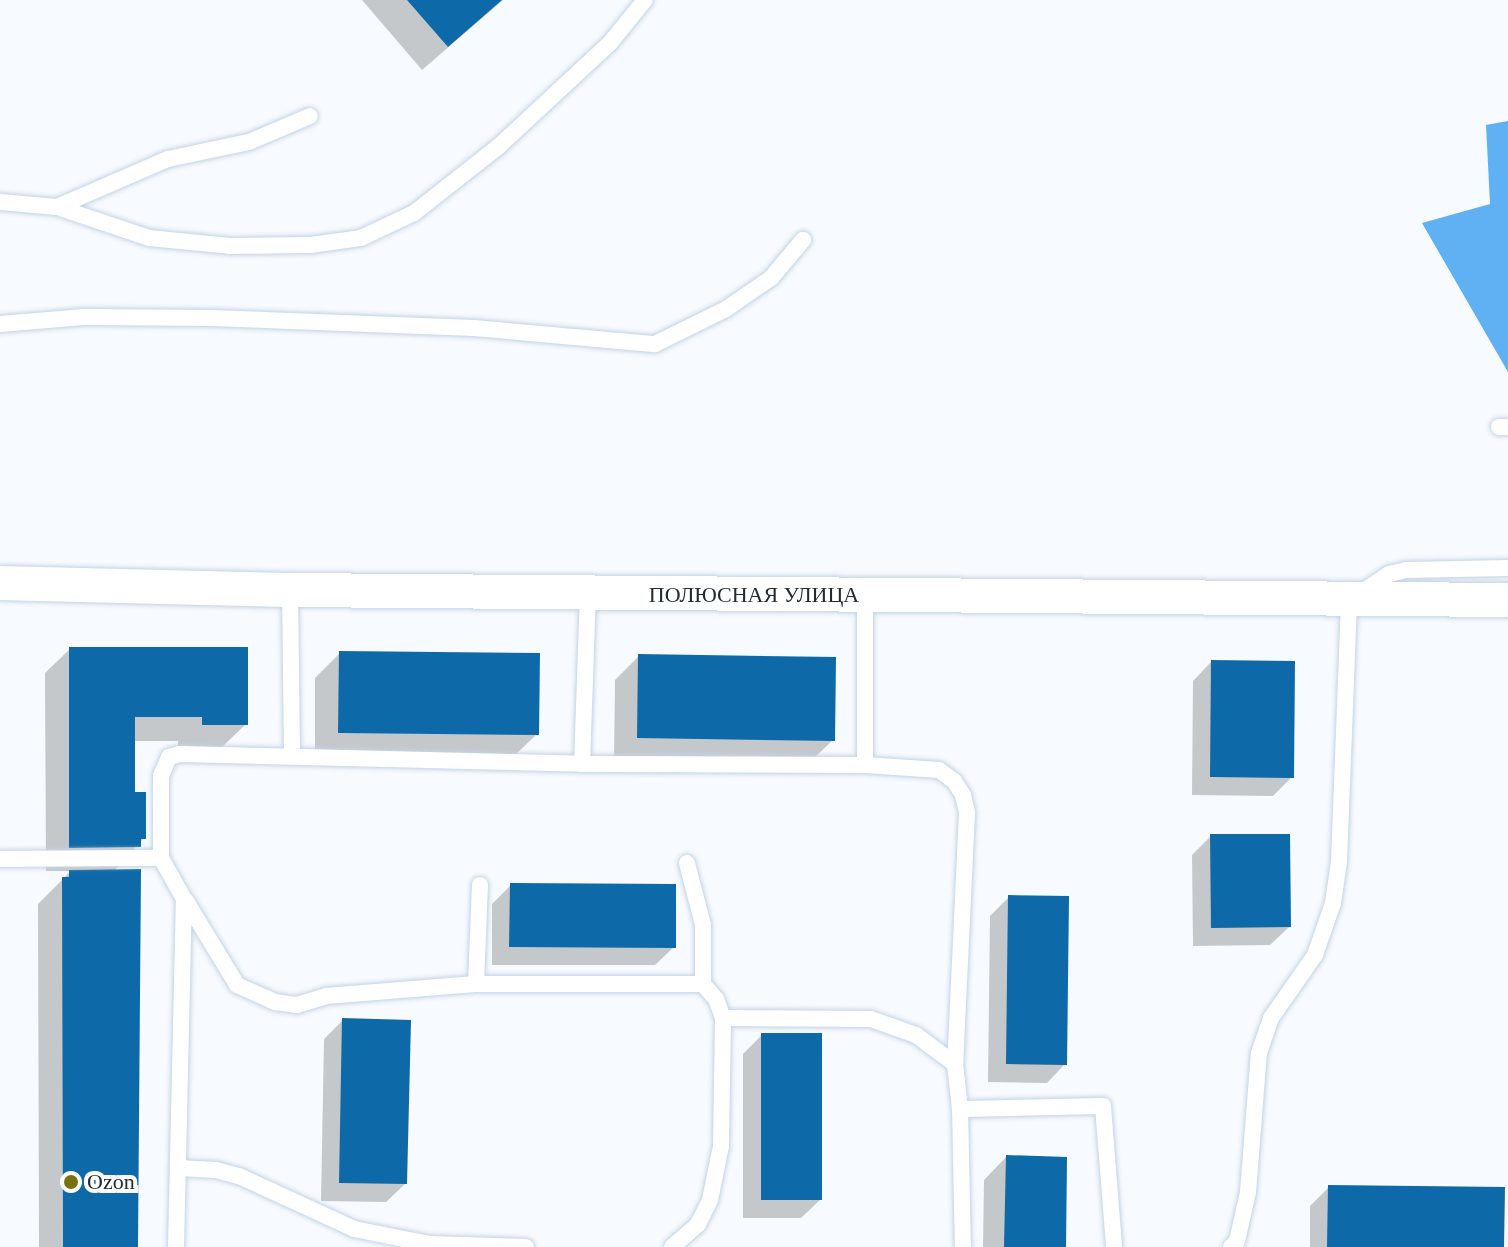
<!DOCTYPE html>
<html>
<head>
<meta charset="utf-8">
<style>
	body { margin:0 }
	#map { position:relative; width:1508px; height:1247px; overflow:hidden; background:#f7fafe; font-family:Georgia,serif }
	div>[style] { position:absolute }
	.water>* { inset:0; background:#60b0f4 }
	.shadow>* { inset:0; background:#0003 }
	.building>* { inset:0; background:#0d69a8 }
	.roads { filter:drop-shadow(0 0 2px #c2d3e4) drop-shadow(0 0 2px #c2d3e4) }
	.service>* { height:16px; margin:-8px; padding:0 8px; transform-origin:8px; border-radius:8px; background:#fff }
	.minor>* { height:34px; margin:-17px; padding:0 17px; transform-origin:17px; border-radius:17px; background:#fff }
	.dots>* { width:22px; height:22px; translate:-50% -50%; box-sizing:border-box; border:4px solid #fff; border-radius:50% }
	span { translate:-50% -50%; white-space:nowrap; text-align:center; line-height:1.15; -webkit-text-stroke:8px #fff; paint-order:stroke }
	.street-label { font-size:22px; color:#232a30 }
	.poi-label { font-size:22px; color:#232a30 }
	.left { translate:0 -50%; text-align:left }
</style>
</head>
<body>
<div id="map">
	<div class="water">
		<i style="clip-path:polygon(1508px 121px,1508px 372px,1422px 223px,1490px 204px,1486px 125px)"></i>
	</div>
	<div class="shadow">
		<i style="clip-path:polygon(362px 0,503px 0,422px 70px)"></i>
		<i style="clip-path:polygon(70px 649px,246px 724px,221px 748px,178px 748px,178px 741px,133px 741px,133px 794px,144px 838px,114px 871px,136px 1247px,39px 1247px,38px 904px,71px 871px,46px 871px,45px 673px)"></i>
		<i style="clip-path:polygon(340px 653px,537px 734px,512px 758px,315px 756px,315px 678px)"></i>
		<i style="clip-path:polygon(639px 656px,833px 740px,808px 764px,614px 761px,615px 680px)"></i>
		<i style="clip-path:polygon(1211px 662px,1292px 777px,1273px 796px,1192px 795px,1193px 681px)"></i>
		<i style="clip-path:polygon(1211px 836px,1289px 927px,1270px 945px,1193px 946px,1192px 855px)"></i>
		<i style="clip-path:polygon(511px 885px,674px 947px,655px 965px,492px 965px,492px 904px)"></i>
		<i style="clip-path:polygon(1009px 897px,1065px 1064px,1047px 1083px,988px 1082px,990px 916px)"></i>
		<i style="clip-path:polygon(343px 1020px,405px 1184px,386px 1202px,321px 1201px,324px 1039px)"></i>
		<i style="clip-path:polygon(762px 1035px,820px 1200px,801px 1218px,743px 1218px,743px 1054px)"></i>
		<i style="clip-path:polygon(1006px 1157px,1064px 1247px,983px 1247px,984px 1180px)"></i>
		<i style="clip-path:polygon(1329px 1187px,1502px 1247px,1310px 1247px,1310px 1206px)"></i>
	</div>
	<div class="building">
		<i style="clip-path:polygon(407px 0,502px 0,448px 47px)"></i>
		<i style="clip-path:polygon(69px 647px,248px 647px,248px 725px,202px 725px,202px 717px,135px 717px,135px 792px,146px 792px,146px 839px,141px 839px,141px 847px,69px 848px)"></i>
		<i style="clip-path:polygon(339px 651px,540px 653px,539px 735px,338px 733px)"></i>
		<i style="clip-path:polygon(638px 654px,836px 657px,835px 741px,637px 738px)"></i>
		<i style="clip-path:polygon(1211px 660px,1295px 661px,1294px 778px,1210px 777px)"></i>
		<i style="clip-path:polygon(1210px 834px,1290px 834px,1291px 927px,1211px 928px)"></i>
		<i style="clip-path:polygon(141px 869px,138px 1247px,63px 1247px,62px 877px,69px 877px,69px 870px)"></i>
		<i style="clip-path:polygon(510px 883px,676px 884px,676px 948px,509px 947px)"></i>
		<i style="clip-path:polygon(1008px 895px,1069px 896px,1067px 1065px,1006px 1064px)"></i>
		<i style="clip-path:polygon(342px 1018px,411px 1020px,407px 1184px,339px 1183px)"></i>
		<i style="clip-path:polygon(761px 1033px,822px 1033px,822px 1200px,761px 1200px)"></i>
		<i style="clip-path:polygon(1006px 1155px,1067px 1157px,1066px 1247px,1004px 1247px)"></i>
		<i style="clip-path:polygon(1328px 1185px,1505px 1187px,1504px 1247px,1327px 1247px)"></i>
	</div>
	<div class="roads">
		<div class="service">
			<i style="left:0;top:202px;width:57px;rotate:5deg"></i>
			<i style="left:57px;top:207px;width:97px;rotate:18.6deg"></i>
			<i style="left:149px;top:238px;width:81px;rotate:5.6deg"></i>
			<i style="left:230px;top:246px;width:80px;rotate:-0.7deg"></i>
			<i style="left:310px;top:245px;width:51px;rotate:-7.8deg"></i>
			<i style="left:361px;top:238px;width:59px;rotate:-25.3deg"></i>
			<i style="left:414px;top:213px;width:107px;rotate:-38.2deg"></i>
			<i style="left:498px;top:147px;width:153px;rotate:-42.9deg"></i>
			<i style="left:610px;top:43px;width:55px;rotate:-50.9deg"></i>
			<i style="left:57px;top:207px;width:121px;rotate:-23.4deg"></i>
			<i style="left:168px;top:159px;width:83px;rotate:-11.9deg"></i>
			<i style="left:249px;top:142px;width:66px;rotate:-23.1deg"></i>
			<i style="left:0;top:324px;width:84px;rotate:-4.8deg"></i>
			<i style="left:84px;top:317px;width:128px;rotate:0.4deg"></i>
			<i style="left:212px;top:318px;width:262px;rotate:2.2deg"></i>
			<i style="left:474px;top:328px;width:182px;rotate:5.1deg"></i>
			<i style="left:655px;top:344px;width:79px;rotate:-26.2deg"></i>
			<i style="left:726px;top:309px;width:55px;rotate:-34.6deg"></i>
			<i style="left:771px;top:278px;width:50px;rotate:-49.9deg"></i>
			<i style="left:1499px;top:427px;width:9px"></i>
			<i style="left:290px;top:590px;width:165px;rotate:89.3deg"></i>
			<i style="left:582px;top:764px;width:170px;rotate:-88deg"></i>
			<i style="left:865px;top:765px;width:169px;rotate:-90deg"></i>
			<i style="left:0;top:859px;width:161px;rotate:-0.4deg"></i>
			<i style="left:186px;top:901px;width:98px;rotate:58.7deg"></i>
			<i style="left:237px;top:985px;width:42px;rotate:24.1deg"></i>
			<i style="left:275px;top:1002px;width:22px;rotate:8deg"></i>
			<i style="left:297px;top:1005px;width:30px;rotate:-17deg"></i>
			<i style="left:326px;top:996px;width:150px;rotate:-4.6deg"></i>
			<i style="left:476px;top:984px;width:227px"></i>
			<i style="left:476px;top:984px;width:99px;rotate:-87.7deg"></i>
			<i style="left:723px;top:1018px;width:148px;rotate:0.4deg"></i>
			<i style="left:871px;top:1019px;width:48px;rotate:19.6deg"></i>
			<i style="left:916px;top:1035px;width:49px;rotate:36.6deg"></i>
			<i style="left:960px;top:1109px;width:143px;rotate:-1.2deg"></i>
			<i style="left:1103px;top:1106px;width:141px;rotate:85.5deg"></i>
			<i style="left:178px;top:1168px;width:38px;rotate:3deg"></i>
			<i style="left:216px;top:1170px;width:24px;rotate:15deg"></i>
			<i style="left:239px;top:1176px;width:127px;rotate:24.7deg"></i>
			<i style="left:354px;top:1229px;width:76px;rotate:11.3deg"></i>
			<i style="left:429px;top:1244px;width:97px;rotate:1.8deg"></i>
			<i style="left:176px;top:1247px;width:348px;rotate:-88.7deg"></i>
			<i style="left:184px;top:899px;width:47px;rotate:-119.3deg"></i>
			<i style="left:161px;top:858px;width:82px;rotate:-90deg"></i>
			<i style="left:161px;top:776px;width:21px;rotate:-67deg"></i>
			<i style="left:169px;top:757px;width:11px;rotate:-15deg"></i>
			<i style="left:180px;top:754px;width:402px;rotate:1.4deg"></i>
			<i style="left:582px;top:764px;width:283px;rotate:0.2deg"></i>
			<i style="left:865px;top:765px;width:74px;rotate:3.9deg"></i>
			<i style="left:939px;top:770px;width:19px;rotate:36deg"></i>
			<i style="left:954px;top:781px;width:17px;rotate:57deg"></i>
			<i style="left:963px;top:795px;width:18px;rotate:77deg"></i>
			<i style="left:967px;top:813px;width:251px;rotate:92.7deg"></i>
			<i style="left:955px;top:1064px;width:45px;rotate:83.7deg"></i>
			<i style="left:960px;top:1109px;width:138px;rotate:88.8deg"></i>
			<i style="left:672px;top:1247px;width:35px;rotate:-41deg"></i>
			<i style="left:698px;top:1224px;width:27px;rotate:-63deg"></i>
			<i style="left:710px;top:1200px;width:55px;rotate:-78.5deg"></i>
			<i style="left:721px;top:1146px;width:128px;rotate:-89.1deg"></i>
			<i style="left:723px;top:1018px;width:20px;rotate:-110deg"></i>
			<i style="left:716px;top:999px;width:20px;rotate:-131deg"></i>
			<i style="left:703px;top:984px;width:59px;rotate:-90deg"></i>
			<i style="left:703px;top:925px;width:64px;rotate:-104.5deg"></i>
			<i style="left:1231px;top:1247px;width:8px;rotate:-45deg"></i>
			<i style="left:1237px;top:1241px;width:50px;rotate:-77.3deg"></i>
			<i style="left:1248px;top:1192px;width:139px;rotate:-85.5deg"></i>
			<i style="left:1259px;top:1053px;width:37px;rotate:-71deg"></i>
			<i style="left:1271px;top:1018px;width:77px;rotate:-55.1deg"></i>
			<i style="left:1315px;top:955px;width:55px;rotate:-70.9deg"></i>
			<i style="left:1333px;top:903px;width:41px;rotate:-81.7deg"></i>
			<i style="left:1339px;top:862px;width:261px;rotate:-87.8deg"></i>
			<i style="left:1349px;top:601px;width:48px;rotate:-34deg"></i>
			<i style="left:1389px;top:574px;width:17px;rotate:-13deg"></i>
			<i style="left:1406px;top:570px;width:102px;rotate:-1.1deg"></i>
		</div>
		<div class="minor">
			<i style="left:0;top:583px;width:290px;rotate:1.4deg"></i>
			<i style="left:290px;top:590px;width:1218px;rotate:0.47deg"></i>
		</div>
	</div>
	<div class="dots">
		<i style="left:71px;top:1182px;background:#787112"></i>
	</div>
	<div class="street-label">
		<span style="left:754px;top:595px">ПОЛЮСНАЯ УЛИЦА</span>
	</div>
	<div class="poi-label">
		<span class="left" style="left:87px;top:1182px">Ozon</span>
	</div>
</div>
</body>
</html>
